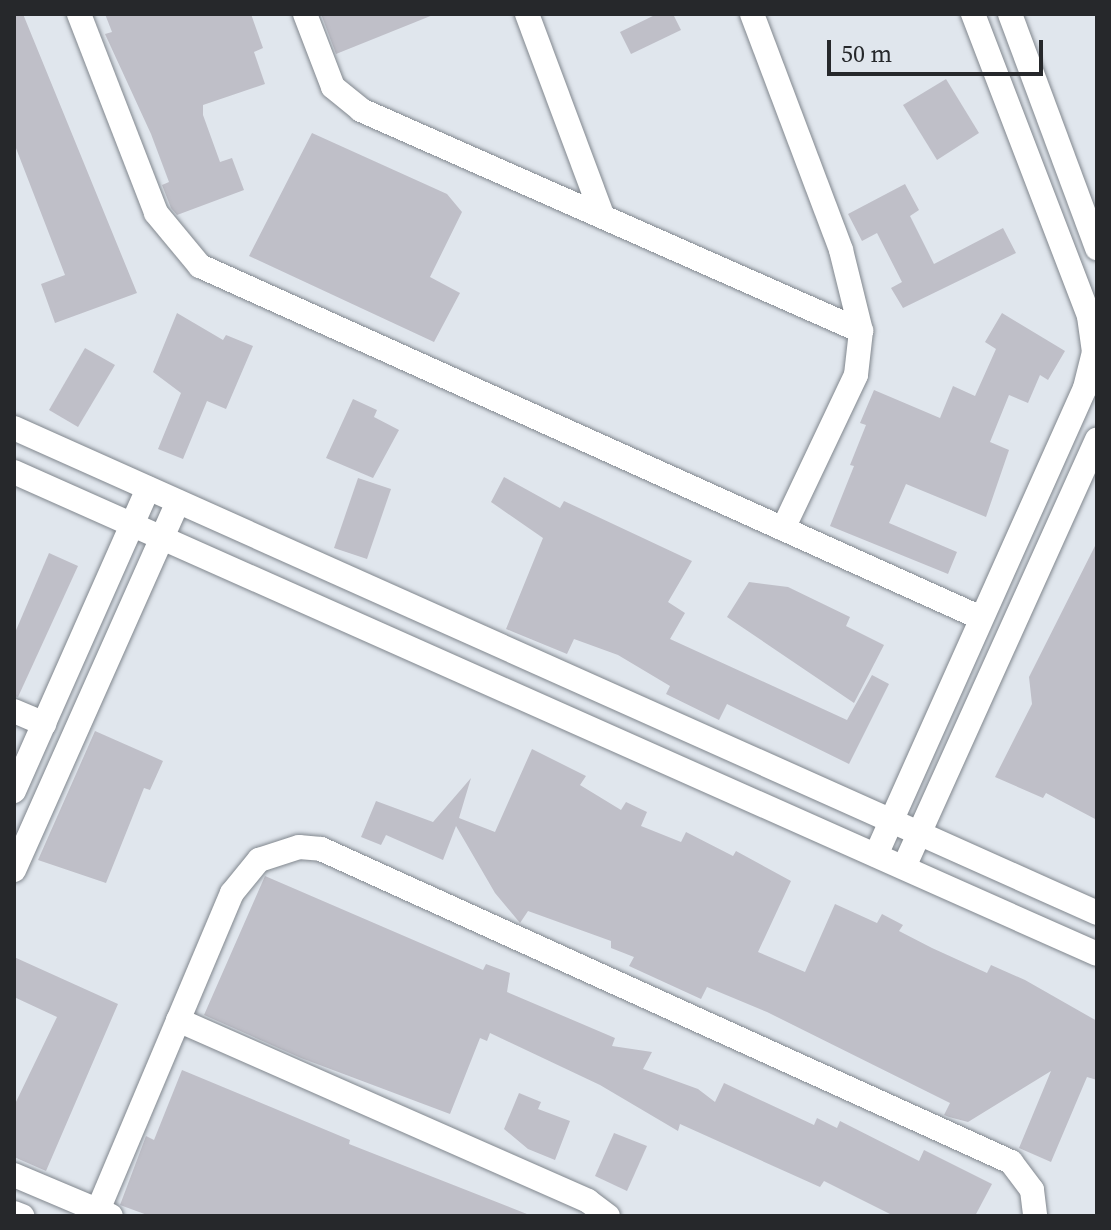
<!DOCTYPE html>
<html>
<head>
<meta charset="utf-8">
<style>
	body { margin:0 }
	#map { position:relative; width:1111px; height:1230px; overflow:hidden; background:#e0e6ed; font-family:"Source Serif 4",serif }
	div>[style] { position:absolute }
	.building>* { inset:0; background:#bfbfc8 }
	.roads { filter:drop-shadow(0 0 2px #81878e) drop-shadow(0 0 2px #81878e) }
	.minor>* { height:24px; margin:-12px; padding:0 12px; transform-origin:12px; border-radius:12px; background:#fff }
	span { translate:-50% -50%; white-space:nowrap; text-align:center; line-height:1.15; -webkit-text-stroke:6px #e0e6ed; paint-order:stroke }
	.frame { position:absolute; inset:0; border:16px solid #26282b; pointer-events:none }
	.scale { position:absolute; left:827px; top:40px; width:216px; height:36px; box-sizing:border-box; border:4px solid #26282b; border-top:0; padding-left:10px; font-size:24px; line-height:28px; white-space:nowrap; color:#26282b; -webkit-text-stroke:6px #e0e6ed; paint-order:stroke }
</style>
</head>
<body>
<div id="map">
	<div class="building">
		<i style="clip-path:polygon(14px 14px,23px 14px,137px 293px,55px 323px,41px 284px,65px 275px,14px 143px)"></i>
		<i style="clip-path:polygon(105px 14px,251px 14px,263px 48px,254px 52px,265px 84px,203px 105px,203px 115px,220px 162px,232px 158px,244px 190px,177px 215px,171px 208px,162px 185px,169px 182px,151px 134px,105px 34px,112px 32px)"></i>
		<i style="clip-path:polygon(321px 14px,433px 14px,433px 15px,336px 54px)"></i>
		<i style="clip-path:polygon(657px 14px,673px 14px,681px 30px,631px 54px,620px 32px)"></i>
		<i style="clip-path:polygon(946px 79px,979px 133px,937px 160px,903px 105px)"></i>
		<i style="clip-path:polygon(312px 133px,447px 194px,462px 212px,430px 277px,460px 293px,434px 342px,249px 256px)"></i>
		<i style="clip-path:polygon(905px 184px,919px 210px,910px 216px,934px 264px,1003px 228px,1016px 253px,903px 308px,891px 288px,902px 282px,877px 233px,862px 241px,848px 214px)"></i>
		<i style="clip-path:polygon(177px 313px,223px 340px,226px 335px,253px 346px,226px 409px,207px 401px,183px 459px,158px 449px,181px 393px,153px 372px)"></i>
		<i style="clip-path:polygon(1002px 313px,1065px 351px,1048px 380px,1040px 375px,1028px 403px,1009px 395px,990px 442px,1009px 450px,986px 517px,906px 484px,889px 523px,957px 552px,948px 574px,830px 526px,854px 466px,850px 465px,866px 425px,860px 423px,874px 390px,940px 418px,953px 386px,975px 396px,996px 349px,985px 342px)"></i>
		<i style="clip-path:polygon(85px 348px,115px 365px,78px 427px,49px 410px)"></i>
		<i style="clip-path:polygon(353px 399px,377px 410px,374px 417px,399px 430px,373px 478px,326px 458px)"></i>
		<i style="clip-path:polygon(504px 477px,560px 508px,564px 501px,692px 561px,668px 602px,685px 613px,670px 639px,847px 720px,872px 675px,889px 684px,849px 764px,727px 704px,719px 720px,666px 694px,670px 686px,618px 655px,574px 639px,567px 654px,506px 629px,543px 538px,491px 502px)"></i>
		<i style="clip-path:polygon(358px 478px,391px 489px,367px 559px,334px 548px)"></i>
		<i style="clip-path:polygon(1097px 542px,1097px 820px,1046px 793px,1043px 798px,995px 777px,1032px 704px,1029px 677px)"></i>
		<i style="clip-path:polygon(49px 553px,78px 566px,18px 697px,14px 696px,14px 635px)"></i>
		<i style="clip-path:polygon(749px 582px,788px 587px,850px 617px,846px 626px,884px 645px,854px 703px,727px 617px)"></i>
		<i style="clip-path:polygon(95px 731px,163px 761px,150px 790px,144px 788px,106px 883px,38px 860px)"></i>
		<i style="clip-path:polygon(532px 749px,586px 776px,580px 785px,621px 810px,626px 802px,647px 812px,641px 826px,681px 842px,686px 832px,733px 856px,736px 851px,791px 881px,758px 952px,805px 972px,835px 904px,877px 923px,882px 914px,903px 925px,899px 931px,932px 948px,987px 973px,991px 965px,1025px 980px,1097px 1021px,1097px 1080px,1087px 1077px,1051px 1162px,1019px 1148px,1051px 1071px,968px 1122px,949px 1117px,944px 1115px,950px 1103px,767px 1012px,707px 987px,701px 999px,629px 966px,634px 957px,611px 948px,611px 941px,528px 911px,520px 923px,495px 893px,456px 826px,443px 860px,386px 835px,381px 845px,361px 837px,376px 801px,433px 822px,471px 778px,459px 818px,495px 832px)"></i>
		<i style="clip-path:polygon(265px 876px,483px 970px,486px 964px,510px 973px,507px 992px,615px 1038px,612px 1046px,652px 1052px,643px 1069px,698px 1089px,715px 1102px,724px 1083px,814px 1125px,817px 1118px,837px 1128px,840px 1121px,919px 1161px,924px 1150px,992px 1184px,975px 1216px,894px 1216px,824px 1181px,820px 1187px,680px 1124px,678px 1131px,600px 1085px,490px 1033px,487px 1041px,480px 1038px,450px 1114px,301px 1058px,204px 1015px)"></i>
		<i style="clip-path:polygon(14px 957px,118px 1004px,46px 1171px,14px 1157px,14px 1106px,57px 1017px,14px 997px)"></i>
		<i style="clip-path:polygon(182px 1070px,350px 1140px,349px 1144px,532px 1216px,150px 1216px,120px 1205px,146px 1136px,154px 1140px)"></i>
		<i style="clip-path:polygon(519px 1093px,541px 1102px,538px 1109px,570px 1121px,555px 1160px,528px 1149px,504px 1129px)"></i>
		<i style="clip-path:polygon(614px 1133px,647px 1146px,627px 1191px,595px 1176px)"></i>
	</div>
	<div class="roads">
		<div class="minor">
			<i style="left:79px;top:14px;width:213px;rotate:68.8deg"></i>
			<i style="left:156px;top:213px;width:69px;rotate:50.3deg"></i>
			<i style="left:200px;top:266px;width:857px;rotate:24.26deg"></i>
			<i style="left:305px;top:14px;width:78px;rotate:69deg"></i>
			<i style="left:333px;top:87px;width:36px;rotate:39deg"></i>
			<i style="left:361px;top:110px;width:547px;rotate:23.85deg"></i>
			<i style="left:527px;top:14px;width:211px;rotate:69.5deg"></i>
			<i style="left:752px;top:14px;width:252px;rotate:69.3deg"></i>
			<i style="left:841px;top:250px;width:83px;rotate:76.1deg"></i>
			<i style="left:861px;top:331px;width:44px;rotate:96.5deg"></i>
			<i style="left:856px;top:375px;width:170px;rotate:115.4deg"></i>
			<i style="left:1010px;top:14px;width:250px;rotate:69.6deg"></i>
			<i style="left:14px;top:428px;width:1187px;rotate:24.12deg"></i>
			<i style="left:14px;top:472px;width:1185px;rotate:23.99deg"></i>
			<i style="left:14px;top:711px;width:33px;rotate:23deg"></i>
			<i style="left:14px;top:791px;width:331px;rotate:-66.1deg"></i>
			<i style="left:876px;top:855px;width:512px;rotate:-65.89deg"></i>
			<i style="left:1085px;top:388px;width:37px;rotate:-76deg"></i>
			<i style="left:1094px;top:352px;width:36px;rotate:-98deg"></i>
			<i style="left:1089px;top:316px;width:324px;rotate:-111deg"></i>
			<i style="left:904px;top:867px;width:469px;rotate:-65.7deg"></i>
			<i style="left:14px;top:870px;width:403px;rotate:-66deg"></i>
			<i style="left:178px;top:1020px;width:448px;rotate:23.8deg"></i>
			<i style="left:588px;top:1201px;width:25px;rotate:37deg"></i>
			<i style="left:14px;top:1175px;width:105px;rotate:22.9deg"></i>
			<i style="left:98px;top:1210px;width:344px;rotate:-67.1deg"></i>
			<i style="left:232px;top:893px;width:43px;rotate:-50.7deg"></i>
			<i style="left:259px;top:860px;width:42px;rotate:-18deg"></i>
			<i style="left:299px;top:847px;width:22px;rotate:5deg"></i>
			<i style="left:321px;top:849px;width:758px;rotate:24.4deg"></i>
			<i style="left:1011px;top:1162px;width:35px;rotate:53deg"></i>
			<i style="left:1032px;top:1190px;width:26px;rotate:83deg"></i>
			<i style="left:14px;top:1213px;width:9px;rotate:21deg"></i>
		</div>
	</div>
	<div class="frame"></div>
	<div class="scale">50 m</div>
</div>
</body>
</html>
